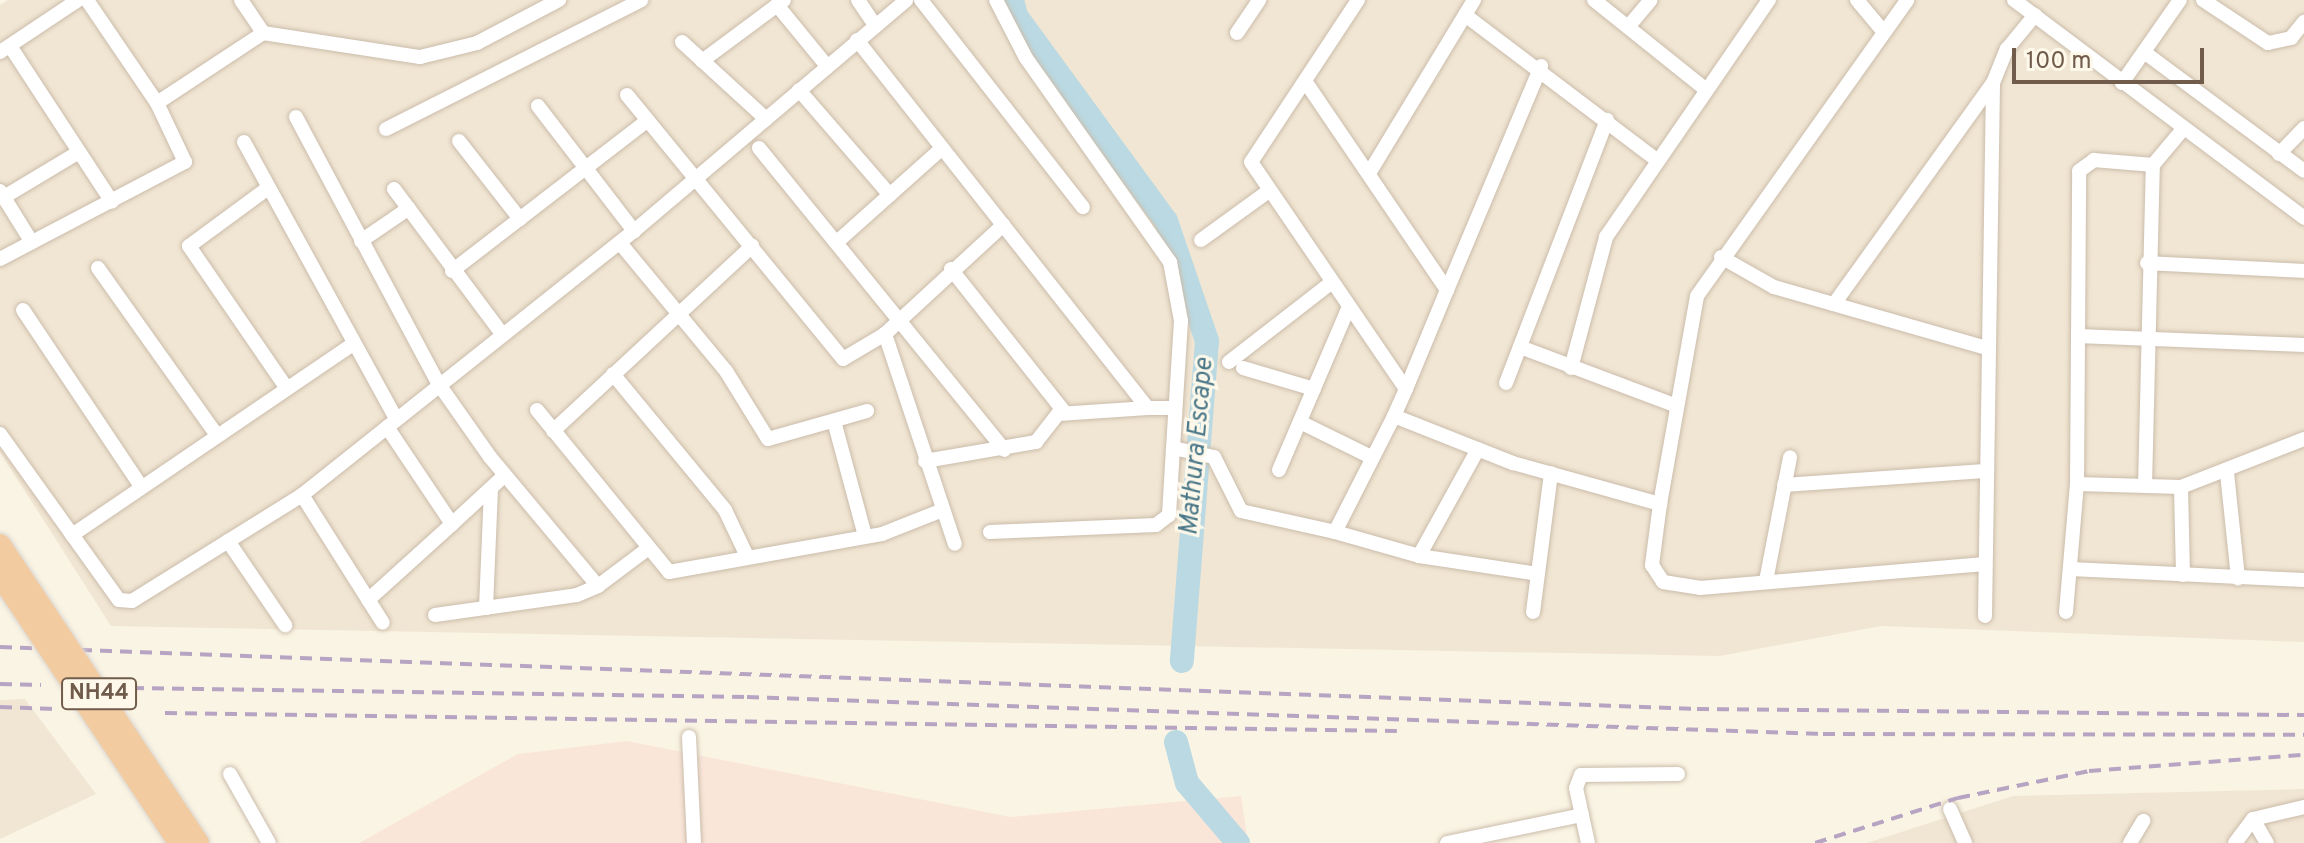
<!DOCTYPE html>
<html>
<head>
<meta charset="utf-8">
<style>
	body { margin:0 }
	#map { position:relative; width:2304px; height:843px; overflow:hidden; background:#faf4e4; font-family:Overpass,sans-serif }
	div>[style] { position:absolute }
	.residential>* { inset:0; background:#f1e6d3 }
	.commercial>* { inset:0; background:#fae6d9 }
	.river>* { height:24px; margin:-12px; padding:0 12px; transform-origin:12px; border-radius:12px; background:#bad9e2 }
	.roads { filter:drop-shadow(0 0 2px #cbbcab) drop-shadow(0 0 2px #cbbcab) }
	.minor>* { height:14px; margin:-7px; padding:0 7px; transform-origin:7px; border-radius:7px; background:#fff }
	.rail>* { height:4px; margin-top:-2px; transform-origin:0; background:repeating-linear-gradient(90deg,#b7a4c3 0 12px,transparent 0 20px) }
	.bridges { filter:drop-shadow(0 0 2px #dad5d0) drop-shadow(0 0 2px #dad5d0) }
	.trunk-bridge>* { height:22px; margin:-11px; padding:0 11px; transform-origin:11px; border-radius:11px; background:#f2cca0 }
	span { translate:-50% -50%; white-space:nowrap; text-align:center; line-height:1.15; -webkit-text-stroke:6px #fdf8ea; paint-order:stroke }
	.shield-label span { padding:2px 6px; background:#fdf8ea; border:2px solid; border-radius:6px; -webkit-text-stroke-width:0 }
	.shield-label { font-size:22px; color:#715c4c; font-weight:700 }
	.water-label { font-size:26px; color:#4b7889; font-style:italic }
	.scale { position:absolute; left:2012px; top:48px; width:192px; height:36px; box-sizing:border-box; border:4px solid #715c4c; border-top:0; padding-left:10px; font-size:24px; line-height:28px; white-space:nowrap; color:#715c4c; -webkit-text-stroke:6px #fdf8ea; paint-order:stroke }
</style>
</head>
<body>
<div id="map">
	<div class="residential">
		<i style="clip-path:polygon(8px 0,2304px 0,2304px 642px,1881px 626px,1720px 656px,111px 626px,0 452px,0 5px)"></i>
		<i style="clip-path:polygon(25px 699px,96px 794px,0 839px,0 700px)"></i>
		<i style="clip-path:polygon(2304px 789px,2304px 843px,1867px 843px,2013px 796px)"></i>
	</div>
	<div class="commercial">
		<i style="clip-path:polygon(627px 741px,1010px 817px,1241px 796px,1248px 843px,359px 843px,518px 754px)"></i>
	</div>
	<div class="river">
		<i style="left:1012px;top:0;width:16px;rotate:76deg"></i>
		<i style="left:1016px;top:16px;width:254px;rotate:53.8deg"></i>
		<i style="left:1166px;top:221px;width:127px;rotate:71.1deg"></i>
		<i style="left:1207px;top:341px;width:321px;rotate:94.5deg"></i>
		<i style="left:1176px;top:742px;width:42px;rotate:75deg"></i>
		<i style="left:1187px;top:783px;width:79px;rotate:49.6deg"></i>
	</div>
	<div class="roads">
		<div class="minor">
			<i style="left:241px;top:0;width:40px;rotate:56deg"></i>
			<i style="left:263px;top:33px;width:159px;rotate:8.7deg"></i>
			<i style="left:420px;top:57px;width:59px;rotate:-13.8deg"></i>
			<i style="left:477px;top:43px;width:93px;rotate:-27.7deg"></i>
			<i style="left:858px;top:0;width:30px;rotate:56deg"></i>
			<i style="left:921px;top:0;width:263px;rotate:52deg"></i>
			<i style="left:996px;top:0;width:65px;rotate:62.7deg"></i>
			<i style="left:1026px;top:58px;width:250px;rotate:54.8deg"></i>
			<i style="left:1170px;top:262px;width:60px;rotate:79.4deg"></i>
			<i style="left:1181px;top:321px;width:127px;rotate:93.6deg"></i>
			<i style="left:1173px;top:448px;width:42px;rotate:12.4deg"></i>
			<i style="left:1214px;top:457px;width:60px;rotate:63.4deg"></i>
			<i style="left:1241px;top:511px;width:96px;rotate:12.6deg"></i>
			<i style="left:1335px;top:532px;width:130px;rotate:-63deg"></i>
			<i style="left:1358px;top:0;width:194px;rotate:123.4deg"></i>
			<i style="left:1251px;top:162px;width:275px;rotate:55.7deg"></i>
			<i style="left:1406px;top:389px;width:30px;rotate:114deg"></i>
			<i style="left:1394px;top:416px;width:128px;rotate:21.6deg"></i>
			<i style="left:1513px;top:463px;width:153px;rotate:15.6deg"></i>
			<i style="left:1660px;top:504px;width:211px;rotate:-79.9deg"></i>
			<i style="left:1697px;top:296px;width:363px;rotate:-54.6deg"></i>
			<i style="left:1594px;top:0;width:142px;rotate:38.7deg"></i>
			<i style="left:1857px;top:0;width:40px;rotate:50deg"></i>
			<i style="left:2014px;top:0;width:363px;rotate:36.9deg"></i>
			<i style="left:2203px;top:0;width:78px;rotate:33.5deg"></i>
			<i style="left:2268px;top:43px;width:24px;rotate:-12deg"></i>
			<i style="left:2291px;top:38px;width:21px;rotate:-51deg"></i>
			<i style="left:777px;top:5px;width:79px;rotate:50.7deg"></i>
			<i style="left:1465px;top:15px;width:237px;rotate:37.1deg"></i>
			<i style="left:1628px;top:27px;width:35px;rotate:-50deg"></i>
			<i style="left:1237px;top:33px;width:40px;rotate:-56deg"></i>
			<i style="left:857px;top:40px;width:469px;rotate:51.7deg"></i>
			<i style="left:1148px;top:408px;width:25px"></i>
			<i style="left:682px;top:42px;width:114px;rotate:42.5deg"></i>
			<i style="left:10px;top:46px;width:186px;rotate:56.8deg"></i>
			<i style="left:0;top:52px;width:94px;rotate:-33.7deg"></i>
			<i style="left:2144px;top:52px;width:199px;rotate:36.6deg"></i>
			<i style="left:702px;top:61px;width:102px;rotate:-36.6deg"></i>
			<i style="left:1305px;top:81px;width:253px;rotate:55.8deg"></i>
			<i style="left:1447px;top:290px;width:107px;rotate:112.5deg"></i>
			<i style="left:2122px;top:83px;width:101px;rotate:-55.1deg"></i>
			<i style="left:799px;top:90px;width:139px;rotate:49.1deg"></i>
			<i style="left:627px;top:95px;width:341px;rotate:50.7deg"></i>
			<i style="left:843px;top:359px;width:49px;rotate:-30.8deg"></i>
			<i style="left:885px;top:334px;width:161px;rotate:-42.7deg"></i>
			<i style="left:157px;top:103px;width:127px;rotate:-33.4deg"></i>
			<i style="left:538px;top:106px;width:158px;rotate:52.5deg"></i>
			<i style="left:296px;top:117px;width:302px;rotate:61.9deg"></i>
			<i style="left:438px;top:383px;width:90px;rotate:54.9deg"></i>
			<i style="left:490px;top:457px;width:168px;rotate:50.1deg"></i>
			<i style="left:598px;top:586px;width:60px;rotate:-36.9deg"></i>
			<i style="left:386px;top:129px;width:286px;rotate:-26.8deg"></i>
			<i style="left:459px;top:141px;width:99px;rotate:52deg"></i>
			<i style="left:244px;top:142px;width:315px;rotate:61.2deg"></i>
			<i style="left:759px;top:148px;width:389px;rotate:50.9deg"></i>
			<i style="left:2279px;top:154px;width:36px;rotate:-46deg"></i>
			<i style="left:1371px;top:170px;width:199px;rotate:-58.8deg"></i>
			<i style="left:268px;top:188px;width:98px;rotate:143.7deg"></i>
			<i style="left:189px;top:246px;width:171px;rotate:55.5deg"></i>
			<i style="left:394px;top:189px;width:181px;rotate:53.3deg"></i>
			<i style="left:0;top:191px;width:59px;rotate:58.2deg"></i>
			<i style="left:4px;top:197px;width:87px;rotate:-31deg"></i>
			<i style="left:1201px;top:240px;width:80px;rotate:-35.9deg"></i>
			<i style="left:361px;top:241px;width:58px;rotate:-34.5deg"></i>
			<i style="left:837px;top:242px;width:140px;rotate:-41.8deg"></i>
			<i style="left:620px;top:243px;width:166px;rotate:50.4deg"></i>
			<i style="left:726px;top:371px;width:80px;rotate:58.3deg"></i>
			<i style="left:768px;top:439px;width:103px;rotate:-15.8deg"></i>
			<i style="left:1721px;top:257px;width:61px;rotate:29.5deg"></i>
			<i style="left:1774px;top:287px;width:222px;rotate:16deg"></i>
			<i style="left:0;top:259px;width:209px;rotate:-27.7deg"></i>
			<i style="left:185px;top:162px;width:65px;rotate:-115.4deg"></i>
			<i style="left:157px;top:103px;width:125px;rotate:-124.2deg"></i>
			<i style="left:2147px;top:263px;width:157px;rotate:2.9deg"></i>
			<i style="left:98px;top:268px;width:204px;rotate:54.6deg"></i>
			<i style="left:951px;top:269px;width:184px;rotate:51.6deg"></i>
			<i style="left:452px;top:271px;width:247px;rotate:-37.6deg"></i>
			<i style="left:1447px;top:290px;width:243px;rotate:-67.2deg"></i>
			<i style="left:1834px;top:304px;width:272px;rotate:-54.3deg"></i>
			<i style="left:23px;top:310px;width:211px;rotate:56.2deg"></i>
			<i style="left:885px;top:334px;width:221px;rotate:71.6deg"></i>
			<i style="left:2078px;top:336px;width:226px;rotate:2.3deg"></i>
			<i style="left:1520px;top:347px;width:165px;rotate:20.6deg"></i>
			<i style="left:1229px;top:362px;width:130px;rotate:-37.8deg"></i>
			<i style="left:1243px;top:368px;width:74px;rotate:16.5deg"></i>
			<i style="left:1571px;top:368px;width:136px;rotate:-75deg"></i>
			<i style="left:1606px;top:237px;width:288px;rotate:-55.5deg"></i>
			<i style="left:613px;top:374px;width:176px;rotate:50.5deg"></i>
			<i style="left:725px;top:510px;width:49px;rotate:64.5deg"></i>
			<i style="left:1506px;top:383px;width:282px;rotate:-69deg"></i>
			<i style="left:537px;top:410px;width:209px;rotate:50.8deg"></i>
			<i style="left:669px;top:572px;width:216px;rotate:-10.1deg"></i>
			<i style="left:882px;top:534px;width:66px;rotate:-21.5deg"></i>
			<i style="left:834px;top:421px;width:119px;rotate:74.9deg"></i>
			<i style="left:1300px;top:422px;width:79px;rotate:26.2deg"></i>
			<i style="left:387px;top:427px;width:117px;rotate:56.2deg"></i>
			<i style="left:452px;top:524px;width:72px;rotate:-42.8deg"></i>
			<i style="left:553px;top:431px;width:272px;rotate:-42.9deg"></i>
			<i style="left:0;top:434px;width:204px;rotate:54.4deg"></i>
			<i style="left:119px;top:600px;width:13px;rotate:4deg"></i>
			<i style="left:132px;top:601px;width:200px;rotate:-31.9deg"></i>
			<i style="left:302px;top:495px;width:424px;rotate:-38.5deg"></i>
			<i style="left:634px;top:231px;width:357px;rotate:-40.3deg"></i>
			<i style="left:925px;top:461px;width:113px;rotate:-9.7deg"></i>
			<i style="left:1036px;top:442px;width:36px;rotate:-52deg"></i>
			<i style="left:1058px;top:414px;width:90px;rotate:-3.8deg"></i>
			<i style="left:1279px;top:470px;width:177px;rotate:-66.8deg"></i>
			<i style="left:2227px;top:473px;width:106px;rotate:84deg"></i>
			<i style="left:2077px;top:484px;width:104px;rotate:1.7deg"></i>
			<i style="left:2181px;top:487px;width:132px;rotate:-21.3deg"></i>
			<i style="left:1784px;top:485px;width:201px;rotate:-4deg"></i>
			<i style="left:2145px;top:486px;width:321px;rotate:-88.6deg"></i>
			<i style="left:2153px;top:165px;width:48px;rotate:-50deg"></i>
			<i style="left:2181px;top:487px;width:88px;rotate:88.7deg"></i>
			<i style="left:302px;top:495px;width:151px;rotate:57.7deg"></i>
			<i style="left:1660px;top:504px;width:62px;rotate:97.5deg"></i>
			<i style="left:1652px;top:565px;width:20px;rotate:57deg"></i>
			<i style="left:1663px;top:582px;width:37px;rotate:9deg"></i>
			<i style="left:1700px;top:588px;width:286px;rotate:-4.8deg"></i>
			<i style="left:990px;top:532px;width:166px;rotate:-2.4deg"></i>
			<i style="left:1156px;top:525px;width:16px;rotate:-38deg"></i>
			<i style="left:1169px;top:515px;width:67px;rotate:-86.6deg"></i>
			<i style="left:1335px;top:532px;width:87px;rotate:15.9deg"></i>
			<i style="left:1419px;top:556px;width:122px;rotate:-61.1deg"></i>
			<i style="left:72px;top:535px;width:340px;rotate:-34.2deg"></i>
			<i style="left:228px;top:541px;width:102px;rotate:55.8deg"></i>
			<i style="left:1419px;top:556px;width:120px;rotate:8.6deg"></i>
			<i style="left:2070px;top:569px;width:234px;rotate:2.7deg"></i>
			<i style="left:1766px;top:581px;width:126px;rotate:-79deg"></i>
			<i style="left:368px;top:600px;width:113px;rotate:-42.1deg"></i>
			<i style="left:486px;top:608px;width:118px;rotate:-87.6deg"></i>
			<i style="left:1533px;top:612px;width:140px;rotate:-82.6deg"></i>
			<i style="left:2066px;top:612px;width:128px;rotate:-85.1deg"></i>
			<i style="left:2077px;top:484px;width:313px;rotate:-89.6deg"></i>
			<i style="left:2079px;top:171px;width:19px;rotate:-36deg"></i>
			<i style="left:2094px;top:160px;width:59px;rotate:4.8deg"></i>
			<i style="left:435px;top:615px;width:143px;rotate:-8deg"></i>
			<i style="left:577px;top:595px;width:23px;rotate:-23deg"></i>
			<i style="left:1985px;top:616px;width:533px;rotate:-89.14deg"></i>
			<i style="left:1993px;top:83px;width:37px;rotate:-68deg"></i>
			<i style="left:2007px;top:49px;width:44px;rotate:-50.5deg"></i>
			<i style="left:689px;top:737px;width:106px;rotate:87.3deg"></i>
			<i style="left:230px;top:774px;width:79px;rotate:60.5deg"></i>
			<i style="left:1950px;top:809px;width:37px;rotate:66deg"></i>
			<i style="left:2253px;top:819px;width:28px;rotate:60deg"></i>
			<i style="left:1447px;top:843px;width:138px;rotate:-11.7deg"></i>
			<i style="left:1588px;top:843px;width:56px;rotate:-102.3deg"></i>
			<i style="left:1576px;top:788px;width:14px;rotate:-69deg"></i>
			<i style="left:1581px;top:775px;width:97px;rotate:-0.6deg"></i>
			<i style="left:2130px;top:843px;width:26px;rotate:-59deg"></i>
			<i style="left:2235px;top:843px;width:30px;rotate:-53deg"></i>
			<i style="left:2253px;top:819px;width:52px;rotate:-13.2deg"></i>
		</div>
	</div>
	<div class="rail">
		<i style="left:0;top:647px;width:1698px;rotate:2.09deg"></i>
		<i style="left:1697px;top:709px;width:607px;rotate:0.57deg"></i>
		<i style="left:0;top:684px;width:41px;rotate:1.4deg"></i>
		<i style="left:132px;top:688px;width:615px;rotate:0.84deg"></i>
		<i style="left:747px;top:697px;width:1077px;rotate:1.97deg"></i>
		<i style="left:1823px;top:734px;width:481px;rotate:0.1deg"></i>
		<i style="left:0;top:707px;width:55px;rotate:2.1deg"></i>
		<i style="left:165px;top:713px;width:1232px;rotate:0.84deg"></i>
		<i style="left:1815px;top:843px;width:150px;rotate:-17.5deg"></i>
		<i style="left:1958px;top:798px;width:134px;rotate:-11.6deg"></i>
		<i style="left:2089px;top:771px;width:216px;rotate:-4.3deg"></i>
	</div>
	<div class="bridges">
		<div class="trunk-bridge">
			<i style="left:0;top:545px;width:358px;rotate:56.4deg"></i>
			<i style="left:0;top:575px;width:321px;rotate:56.2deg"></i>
		</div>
	</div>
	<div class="shield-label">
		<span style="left:99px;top:694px">NH44</span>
	</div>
	<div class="water-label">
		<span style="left:1198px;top:447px;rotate:-85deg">Mathura Escape</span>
	</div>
	<div class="scale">100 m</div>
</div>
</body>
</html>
